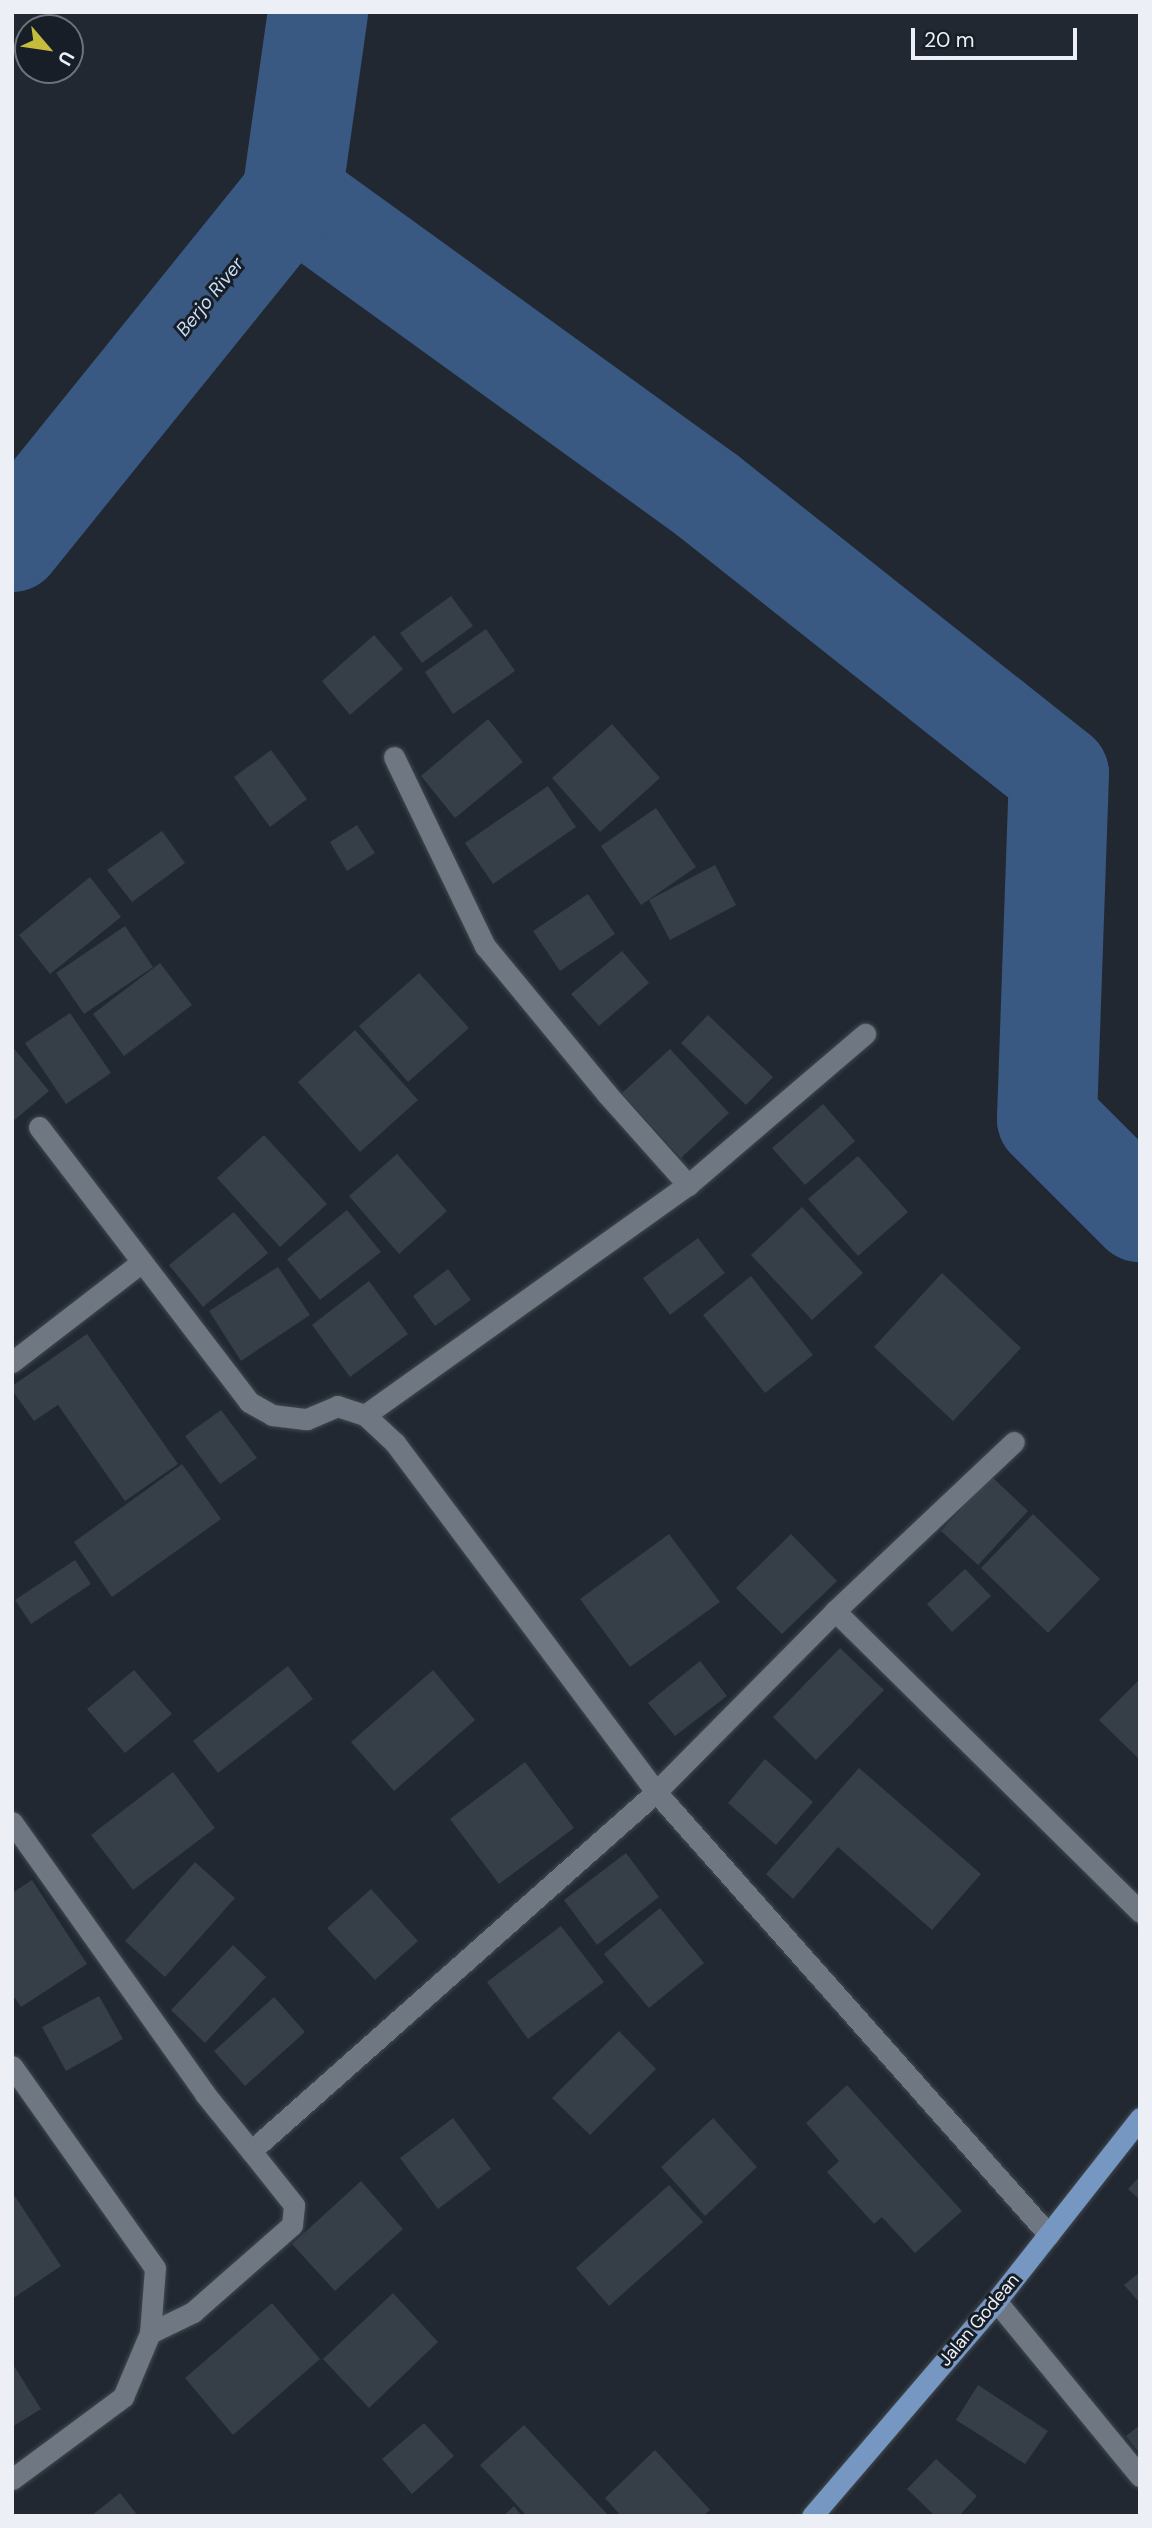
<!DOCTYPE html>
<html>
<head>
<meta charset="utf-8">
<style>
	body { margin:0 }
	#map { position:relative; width:1152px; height:2528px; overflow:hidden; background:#212831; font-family:"DM Sans",sans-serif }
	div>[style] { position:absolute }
	.river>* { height:100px; margin:-50px; padding:0 50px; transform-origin:50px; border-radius:50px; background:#395982 }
	.building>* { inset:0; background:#363e47 }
	.roads { filter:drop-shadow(0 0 2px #41474e) drop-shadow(0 0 2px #41474e) }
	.minor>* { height:21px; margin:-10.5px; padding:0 10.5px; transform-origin:10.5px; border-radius:10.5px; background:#6f7782 }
	.major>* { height:21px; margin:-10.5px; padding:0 10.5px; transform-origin:10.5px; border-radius:10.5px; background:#7697c2 }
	span { translate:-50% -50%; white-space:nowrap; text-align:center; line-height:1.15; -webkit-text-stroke:6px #181e27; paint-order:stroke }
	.street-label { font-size:18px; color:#ecf0f6 }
	.water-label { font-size:19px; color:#c9def9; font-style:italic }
	.frame { position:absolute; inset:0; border:14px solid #ecf0f6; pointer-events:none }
	.north { position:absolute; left:14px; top:14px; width:70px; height:70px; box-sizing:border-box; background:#181e27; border:2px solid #6d727a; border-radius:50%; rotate:119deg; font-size:19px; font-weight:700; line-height:28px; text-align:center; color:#ecf0f6 }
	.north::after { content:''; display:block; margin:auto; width:24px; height:32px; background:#c5bc3d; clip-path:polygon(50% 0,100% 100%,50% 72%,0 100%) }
	.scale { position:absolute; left:911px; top:28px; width:166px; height:32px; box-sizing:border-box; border:4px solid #ecf0f6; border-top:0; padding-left:9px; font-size:21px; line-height:24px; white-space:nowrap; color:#ecf0f6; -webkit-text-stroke:5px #181e27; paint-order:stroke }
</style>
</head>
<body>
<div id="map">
	<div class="river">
		<i style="left:292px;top:195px;width:512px;rotate:35.86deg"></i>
		<i style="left:707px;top:495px;width:449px;rotate:38.4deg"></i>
		<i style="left:1059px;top:774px;width:345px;rotate:92deg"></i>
		<i style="left:1047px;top:1119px;width:132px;rotate:45deg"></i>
		<i style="left:12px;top:542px;width:446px;rotate:-51.1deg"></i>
		<i style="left:292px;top:195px;width:185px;rotate:-81.9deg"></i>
	</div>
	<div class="building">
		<i style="clip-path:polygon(451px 596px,473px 626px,422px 663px,400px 633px)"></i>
		<i style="clip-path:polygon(486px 629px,515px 671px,453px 714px,425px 672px)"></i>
		<i style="clip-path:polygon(374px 635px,403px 669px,350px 715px,322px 681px)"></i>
		<i style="clip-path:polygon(488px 719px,523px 762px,455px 818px,421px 776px)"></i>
		<i style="clip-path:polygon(612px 724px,660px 778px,600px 832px,552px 778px)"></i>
		<i style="clip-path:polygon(271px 750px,307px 799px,270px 827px,234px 777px)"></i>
		<i style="clip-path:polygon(548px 786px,576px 827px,493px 884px,465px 843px)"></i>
		<i style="clip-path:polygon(656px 808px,696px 867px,641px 905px,601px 846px)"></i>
		<i style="clip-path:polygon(357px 825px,375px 853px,347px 871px,330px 842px)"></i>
		<i style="clip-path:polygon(162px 831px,185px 863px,132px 902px,107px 870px)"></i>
		<i style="clip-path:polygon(715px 865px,736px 905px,670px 940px,649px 900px)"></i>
		<i style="clip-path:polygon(90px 877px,121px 917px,50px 974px,19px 935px)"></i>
		<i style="clip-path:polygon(588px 894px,615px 934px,560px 971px,533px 931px)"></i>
		<i style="clip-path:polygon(125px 926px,153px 967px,84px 1014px,56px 973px)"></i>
		<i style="clip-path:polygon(622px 951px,649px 983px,599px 1026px,571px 994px)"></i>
		<i style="clip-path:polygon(160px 963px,192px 1005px,124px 1056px,93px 1014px)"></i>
		<i style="clip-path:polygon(419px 973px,469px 1028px,408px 1082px,359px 1026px)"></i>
		<i style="clip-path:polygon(70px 1013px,111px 1073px,66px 1104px,25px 1043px)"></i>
		<i style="clip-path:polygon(708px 1015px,773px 1077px,746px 1105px,681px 1043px)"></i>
		<i style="clip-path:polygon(355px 1030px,418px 1100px,360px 1152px,298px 1082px)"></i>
		<i style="clip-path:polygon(12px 1046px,49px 1091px,12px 1122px)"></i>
		<i style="clip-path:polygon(670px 1049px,729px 1113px,681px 1158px,622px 1093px)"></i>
		<i style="clip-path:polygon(823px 1104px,855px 1141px,805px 1185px,772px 1148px)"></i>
		<i style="clip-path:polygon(264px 1135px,327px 1204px,280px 1247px,217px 1178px)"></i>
		<i style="clip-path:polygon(397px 1154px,447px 1211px,399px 1254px,349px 1196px)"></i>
		<i style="clip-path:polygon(858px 1156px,908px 1212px,858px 1256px,808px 1199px)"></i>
		<i style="clip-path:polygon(802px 1207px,863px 1273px,812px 1320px,751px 1255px)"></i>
		<i style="clip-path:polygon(347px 1210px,381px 1252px,320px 1300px,287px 1259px)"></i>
		<i style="clip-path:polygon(234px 1212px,268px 1253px,203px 1307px,169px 1265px)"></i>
		<i style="clip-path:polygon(698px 1238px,725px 1273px,670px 1315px,643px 1278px)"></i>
		<i style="clip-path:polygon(278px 1267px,310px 1315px,241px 1361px,209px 1311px)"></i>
		<i style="clip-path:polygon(448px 1269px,471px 1300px,435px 1326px,413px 1296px)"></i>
		<i style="clip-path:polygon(942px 1273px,1021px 1348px,953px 1421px,874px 1347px)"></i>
		<i style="clip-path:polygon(751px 1276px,813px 1355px,765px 1393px,703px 1315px)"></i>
		<i style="clip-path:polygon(369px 1281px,408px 1334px,350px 1377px,312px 1325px)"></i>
		<i style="clip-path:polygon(87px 1334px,178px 1464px,125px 1501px,58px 1405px,34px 1421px,12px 1390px,12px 1386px)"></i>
		<i style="clip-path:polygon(221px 1410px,257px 1458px,220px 1484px,185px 1436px)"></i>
		<i style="clip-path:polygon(182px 1464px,221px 1519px,112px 1597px,74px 1542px)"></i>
		<i style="clip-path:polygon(991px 1476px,1028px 1511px,978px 1565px,941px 1531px)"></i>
		<i style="clip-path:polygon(1033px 1514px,1100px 1579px,1048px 1633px,981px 1568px)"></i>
		<i style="clip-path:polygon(669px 1534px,720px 1602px,630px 1667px,580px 1599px)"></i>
		<i style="clip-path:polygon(791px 1534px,837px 1581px,782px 1634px,736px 1588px)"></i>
		<i style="clip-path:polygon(75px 1560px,91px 1584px,31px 1624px,15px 1600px)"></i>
		<i style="clip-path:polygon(965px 1569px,991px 1596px,952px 1632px,927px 1604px)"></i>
		<i style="clip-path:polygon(840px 1648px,884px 1690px,816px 1760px,773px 1717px)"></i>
		<i style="clip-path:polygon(700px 1661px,727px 1696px,675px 1736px,648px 1703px)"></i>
		<i style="clip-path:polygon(288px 1666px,313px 1699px,218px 1773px,193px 1741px)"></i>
		<i style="clip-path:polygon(134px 1670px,172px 1714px,125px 1753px,87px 1709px)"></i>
		<i style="clip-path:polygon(433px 1670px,475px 1720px,394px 1791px,351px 1742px)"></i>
		<i style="clip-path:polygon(1140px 1679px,1140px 1760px,1099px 1720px)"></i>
		<i style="clip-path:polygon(765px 1759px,813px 1802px,776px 1845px,728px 1803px)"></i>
		<i style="clip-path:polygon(525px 1762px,574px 1828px,499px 1884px,450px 1819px)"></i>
		<i style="clip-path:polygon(859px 1768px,981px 1874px,932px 1930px,838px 1847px,793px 1899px,766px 1874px)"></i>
		<i style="clip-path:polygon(173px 1772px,215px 1828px,133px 1890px,91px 1835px)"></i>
		<i style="clip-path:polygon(626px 1853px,659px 1897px,597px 1945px,564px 1900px)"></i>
		<i style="clip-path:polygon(195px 1862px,235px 1898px,165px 1977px,125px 1941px)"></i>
		<i style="clip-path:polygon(32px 1880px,87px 1964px,21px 2007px,12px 1994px,12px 1893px)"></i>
		<i style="clip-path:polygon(371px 1889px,418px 1941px,375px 1980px,327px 1928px)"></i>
		<i style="clip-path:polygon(660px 1908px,704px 1963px,649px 2008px,604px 1954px)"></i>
		<i style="clip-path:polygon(561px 1926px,604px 1982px,528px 2039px,487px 1982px)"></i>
		<i style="clip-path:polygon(233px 1945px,266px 1977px,205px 2043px,171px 2010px)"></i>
		<i style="clip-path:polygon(99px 1996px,123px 2039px,66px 2071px,42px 2027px)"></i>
		<i style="clip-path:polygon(274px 1997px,305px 2032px,245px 2086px,214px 2051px)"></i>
		<i style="clip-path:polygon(619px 2031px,656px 2069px,590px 2135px,552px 2098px)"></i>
		<i style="clip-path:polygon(847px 2085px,962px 2211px,915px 2253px,882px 2217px,874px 2224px,827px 2172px,839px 2161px,806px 2123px)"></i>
		<i style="clip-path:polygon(453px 2118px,491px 2169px,438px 2209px,400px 2158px)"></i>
		<i style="clip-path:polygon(713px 2118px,757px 2167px,705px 2216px,661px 2167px)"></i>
		<i style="clip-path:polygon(1140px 2176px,1140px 2200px,1128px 2189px)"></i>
		<i style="clip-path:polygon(361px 2181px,403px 2229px,335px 2291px,292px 2244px)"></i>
		<i style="clip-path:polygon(669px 2185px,703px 2222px,609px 2306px,576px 2268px)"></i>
		<i style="clip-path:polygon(12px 2192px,61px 2266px,12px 2299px)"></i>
		<i style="clip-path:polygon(1140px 2272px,1140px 2303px,1124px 2285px)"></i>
		<i style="clip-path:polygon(393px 2293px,438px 2342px,369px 2408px,323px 2359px)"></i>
		<i style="clip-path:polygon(272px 2303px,320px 2359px,233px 2435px,185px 2378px)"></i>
		<i style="clip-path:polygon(12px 2363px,41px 2409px,12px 2427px)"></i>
		<i style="clip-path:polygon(978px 2385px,1048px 2431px,1025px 2464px,956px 2420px)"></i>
		<i style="clip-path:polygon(424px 2423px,454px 2456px,412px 2494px,382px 2459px)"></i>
		<i style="clip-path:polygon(524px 2425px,609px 2516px,527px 2516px,480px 2465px)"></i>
		<i style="clip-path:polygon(1140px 2425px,1140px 2454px,1126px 2436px)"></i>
		<i style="clip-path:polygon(655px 2450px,710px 2510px,703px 2516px,621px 2516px,605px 2498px)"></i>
		<i style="clip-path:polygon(936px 2459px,977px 2496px,959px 2516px,935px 2516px,907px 2489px)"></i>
		<i style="clip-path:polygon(120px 2493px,138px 2516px,91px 2516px)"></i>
		<i style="clip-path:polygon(514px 2506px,522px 2516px,503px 2516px)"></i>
	</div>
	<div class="roads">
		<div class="minor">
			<i style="left:394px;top:757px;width:210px;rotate:64.3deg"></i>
			<i style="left:485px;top:946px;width:192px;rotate:50.5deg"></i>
			<i style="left:607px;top:1094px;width:122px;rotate:48.3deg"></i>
			<i style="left:39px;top:1127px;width:346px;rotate:52.6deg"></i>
			<i style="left:249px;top:1402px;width:26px;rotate:29deg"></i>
			<i style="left:272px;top:1415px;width:35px;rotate:7deg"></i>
			<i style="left:307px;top:1419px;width:33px;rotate:-23deg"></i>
			<i style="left:337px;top:1406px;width:29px;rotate:18deg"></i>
			<i style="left:365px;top:1415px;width:41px;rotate:43deg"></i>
			<i style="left:395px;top:1443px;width:436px;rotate:53.2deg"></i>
			<i style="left:656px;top:1792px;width:592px;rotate:48.42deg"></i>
			<i style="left:12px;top:1362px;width:164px;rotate:-37.6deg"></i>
			<i style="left:365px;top:1415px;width:397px;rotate:-35.5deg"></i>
			<i style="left:688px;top:1185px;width:233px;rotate:-40.5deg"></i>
			<i style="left:835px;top:1611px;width:429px;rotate:44.6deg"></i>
			<i style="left:12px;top:1822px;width:334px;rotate:54.6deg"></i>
			<i style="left:205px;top:2094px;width:73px;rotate:51.1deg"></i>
			<i style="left:12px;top:2066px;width:247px;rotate:54.7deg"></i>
			<i style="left:155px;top:2268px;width:65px;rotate:94.4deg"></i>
			<i style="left:150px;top:2333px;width:69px;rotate:112.9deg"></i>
			<i style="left:123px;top:2397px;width:138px;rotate:143.5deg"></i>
			<i style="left:996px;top:2301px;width:227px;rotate:50.6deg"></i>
			<i style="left:150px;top:2333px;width:48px;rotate:-26deg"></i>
			<i style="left:193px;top:2312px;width:132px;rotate:-41.3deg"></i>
			<i style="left:292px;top:2225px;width:20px;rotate:-84deg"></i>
			<i style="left:294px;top:2205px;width:69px;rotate:-128.5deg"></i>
			<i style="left:251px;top:2151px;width:541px;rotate:-41.55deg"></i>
			<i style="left:656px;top:1792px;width:255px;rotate:-45.3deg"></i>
			<i style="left:835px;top:1611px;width:246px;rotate:-43.4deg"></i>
		</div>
		<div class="major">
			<i style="left:812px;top:2516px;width:283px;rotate:-49.4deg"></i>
			<i style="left:996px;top:2301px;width:233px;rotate:-51.8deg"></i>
		</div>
	</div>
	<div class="street-label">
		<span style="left:979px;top:2320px;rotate:-50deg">Jalan Godean</span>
	</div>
	<div class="water-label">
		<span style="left:210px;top:297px;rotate:-51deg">Berjo River</span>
	</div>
	<div class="frame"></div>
	<div class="north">U</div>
	<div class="scale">20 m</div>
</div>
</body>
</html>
